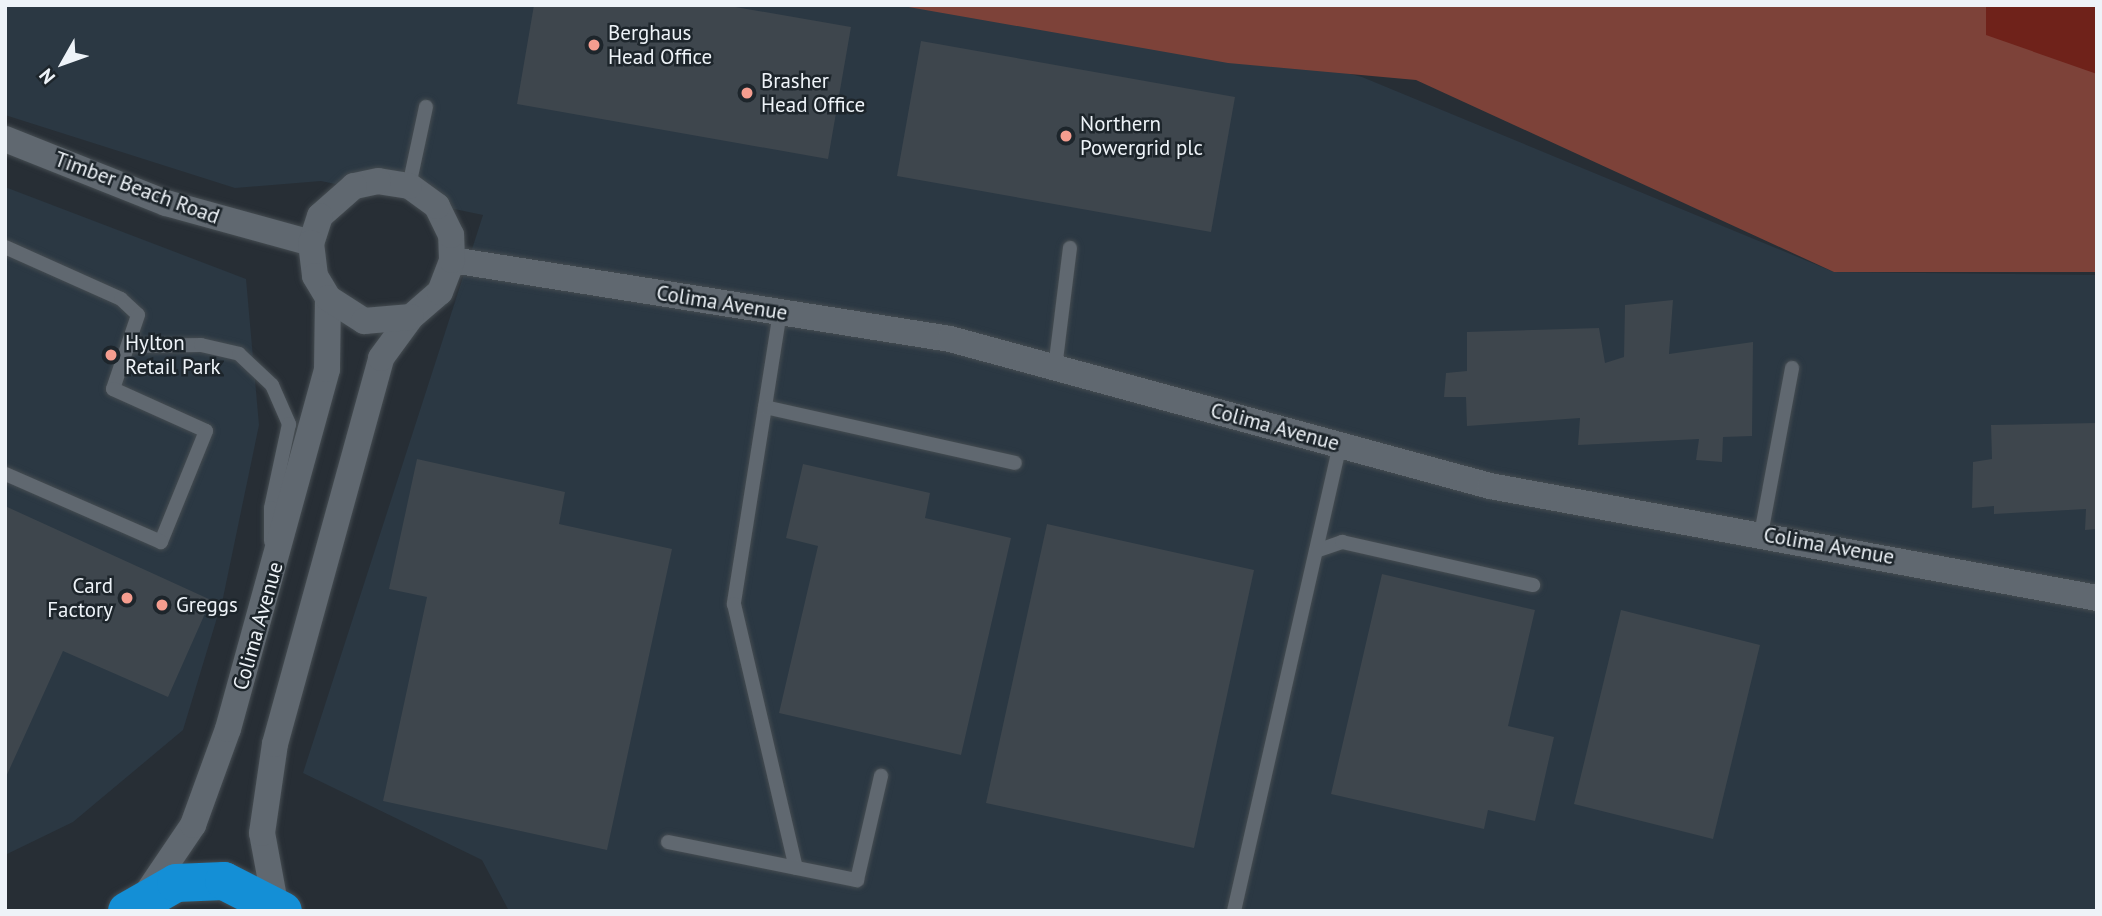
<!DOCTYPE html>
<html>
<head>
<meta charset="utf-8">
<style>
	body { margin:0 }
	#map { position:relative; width:2102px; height:916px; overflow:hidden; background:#272e35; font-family:"PT Sans",sans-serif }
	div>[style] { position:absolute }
	.built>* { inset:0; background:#2b3843 }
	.green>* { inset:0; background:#7d4239 }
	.water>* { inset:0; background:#6f221a }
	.building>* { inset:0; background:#3e464d }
	.roads { filter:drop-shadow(0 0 2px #454c51) drop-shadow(0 0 2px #454c51) }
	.service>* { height:14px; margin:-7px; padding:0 7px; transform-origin:7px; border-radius:7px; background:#606870 }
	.minor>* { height:26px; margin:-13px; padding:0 13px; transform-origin:13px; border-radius:13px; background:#606870 }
	.trunk>* { height:38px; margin:-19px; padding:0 19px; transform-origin:19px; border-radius:19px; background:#148fd6 }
	.dots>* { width:19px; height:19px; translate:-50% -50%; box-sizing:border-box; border:4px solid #1d252b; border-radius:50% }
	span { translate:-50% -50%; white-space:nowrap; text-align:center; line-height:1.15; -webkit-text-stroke:5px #1d252b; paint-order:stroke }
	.poi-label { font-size:21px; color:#eef3f8 }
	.left { translate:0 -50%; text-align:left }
	.right { translate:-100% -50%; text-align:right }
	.street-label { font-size:21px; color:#eef3f8 }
	.frame { position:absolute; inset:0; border:7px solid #eef3f8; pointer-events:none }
	.north { position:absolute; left:28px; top:28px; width:70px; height:70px; -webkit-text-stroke:5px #1d252b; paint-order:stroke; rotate:230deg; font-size:19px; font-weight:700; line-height:28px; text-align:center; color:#eef3f8 }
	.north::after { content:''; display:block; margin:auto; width:24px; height:32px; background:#eef3f8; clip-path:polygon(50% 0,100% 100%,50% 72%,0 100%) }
</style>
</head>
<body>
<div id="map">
	<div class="built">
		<i style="clip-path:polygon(5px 5px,1110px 5px,1200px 36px,1362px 77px,1834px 272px,2097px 275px,2097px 911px,509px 911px,482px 860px,303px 773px,483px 215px,321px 181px,235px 188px,5px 115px)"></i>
		<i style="clip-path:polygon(5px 187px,246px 279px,259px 425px,223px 598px,183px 730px,73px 822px,5px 855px)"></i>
	</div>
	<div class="green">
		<i style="clip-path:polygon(897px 5px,2097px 5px,2097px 272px,1834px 272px,1416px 80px,1228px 63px)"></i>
	</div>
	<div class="water">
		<i style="clip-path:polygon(1986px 5px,2097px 5px,2097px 74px,1986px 35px)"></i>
	</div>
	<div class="building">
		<i style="clip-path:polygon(534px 5px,724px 5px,851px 27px,828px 159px,517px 104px)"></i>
		<i style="clip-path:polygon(921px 41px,1235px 97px,1211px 232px,897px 176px)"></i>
		<i style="clip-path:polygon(1673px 300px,1669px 354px,1753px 342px,1752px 436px,1723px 437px,1722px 462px,1696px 460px,1699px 439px,1578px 445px,1580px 418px,1467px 426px,1466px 397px,1444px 397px,1446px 373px,1467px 371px,1467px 332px,1599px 328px,1605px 363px,1624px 357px,1625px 305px)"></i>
		<i style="clip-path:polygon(2097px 423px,2097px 529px,2085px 530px,2086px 509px,1994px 514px,1994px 506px,1972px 508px,1973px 462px,1992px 459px,1991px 425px)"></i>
		<i style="clip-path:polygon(417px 459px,565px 492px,559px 524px,672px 549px,607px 850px,383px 801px,427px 597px,389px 589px)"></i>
		<i style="clip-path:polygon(803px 464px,930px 493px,925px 518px,1011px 538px,961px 755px,779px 713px,818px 546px,786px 538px)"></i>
		<i style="clip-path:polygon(5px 506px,211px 600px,168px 697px,63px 651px,5px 779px)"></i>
		<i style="clip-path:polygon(1047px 524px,1254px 570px,1194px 848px,986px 803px)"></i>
		<i style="clip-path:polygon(1382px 574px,1535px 610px,1508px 726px,1554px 737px,1535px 821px,1488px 810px,1484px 829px,1331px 794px)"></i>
		<i style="clip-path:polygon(1621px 610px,1760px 645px,1713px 839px,1574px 804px)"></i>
	</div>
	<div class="roads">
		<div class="service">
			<i style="left:409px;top:186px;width:81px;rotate:-77.9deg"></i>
			<i style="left:5px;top:247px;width:127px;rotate:24.1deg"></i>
			<i style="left:121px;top:299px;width:23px;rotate:43deg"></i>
			<i style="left:138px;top:315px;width:78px;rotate:108.7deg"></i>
			<i style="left:113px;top:389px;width:102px;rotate:24.3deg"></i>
			<i style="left:206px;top:431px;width:120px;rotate:112.1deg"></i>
			<i style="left:161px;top:542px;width:170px;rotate:-156.4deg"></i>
			<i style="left:780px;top:312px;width:296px;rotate:99deg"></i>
			<i style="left:734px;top:604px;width:271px;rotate:76.8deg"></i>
			<i style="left:131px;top:346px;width:70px;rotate:-0.8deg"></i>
			<i style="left:201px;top:345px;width:39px;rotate:13deg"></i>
			<i style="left:239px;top:354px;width:45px;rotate:43.2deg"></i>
			<i style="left:272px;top:385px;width:43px;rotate:66.4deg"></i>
			<i style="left:289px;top:424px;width:86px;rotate:102.1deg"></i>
			<i style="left:271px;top:508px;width:33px;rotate:90deg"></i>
			<i style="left:1055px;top:368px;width:121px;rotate:-82.9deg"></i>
			<i style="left:765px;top:407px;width:256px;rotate:12.6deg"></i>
			<i style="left:1761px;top:534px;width:169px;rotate:-79.4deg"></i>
			<i style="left:1316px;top:551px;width:28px;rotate:-19deg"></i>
			<i style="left:1342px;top:542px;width:196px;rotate:12.7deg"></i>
			<i style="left:668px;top:842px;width:193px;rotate:11.4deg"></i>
			<i style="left:857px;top:880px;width:107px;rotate:-77deg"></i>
			<i style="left:1234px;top:911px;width:478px;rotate:-77.2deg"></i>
		</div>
		<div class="minor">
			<i style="left:5px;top:139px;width:173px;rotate:21.7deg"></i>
			<i style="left:166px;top:203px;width:150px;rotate:15.4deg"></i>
			<i style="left:452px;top:260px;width:504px;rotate:9.01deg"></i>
			<i style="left:950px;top:339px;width:560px;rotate:15.23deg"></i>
			<i style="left:1490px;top:486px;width:617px;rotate:10.45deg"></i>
			<i style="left:145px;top:896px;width:86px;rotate:-55.9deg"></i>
			<i style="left:193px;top:825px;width:102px;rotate:-70deg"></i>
			<i style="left:228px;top:729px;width:373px;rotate:-74.6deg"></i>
			<i style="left:327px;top:369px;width:71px;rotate:-89.2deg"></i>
			<i style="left:275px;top:903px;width:71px;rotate:-100.5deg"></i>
			<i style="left:262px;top:833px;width:90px;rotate:-81.7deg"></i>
			<i style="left:275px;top:744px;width:400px;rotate:-74.6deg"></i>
			<i style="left:381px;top:358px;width:51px;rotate:-53.8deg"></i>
			<i style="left:411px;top:317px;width:38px;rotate:-41deg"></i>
			<i style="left:440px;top:292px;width:34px;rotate:-69deg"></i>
			<i style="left:452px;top:260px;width:25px;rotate:-92deg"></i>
			<i style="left:451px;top:235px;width:32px;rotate:-116deg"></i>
			<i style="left:437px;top:206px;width:34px;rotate:-144deg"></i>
			<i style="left:409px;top:186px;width:31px;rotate:-171deg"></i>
			<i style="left:378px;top:181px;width:25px;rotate:168deg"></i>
			<i style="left:354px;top:186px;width:45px;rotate:138.6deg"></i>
			<i style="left:320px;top:216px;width:28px;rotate:108deg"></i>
			<i style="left:311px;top:243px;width:33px;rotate:83deg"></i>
			<i style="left:315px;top:276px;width:26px;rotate:59deg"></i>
			<i style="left:328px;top:298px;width:43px;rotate:32.6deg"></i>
			<i style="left:364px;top:321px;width:47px;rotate:-4.9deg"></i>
		</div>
		<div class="trunk">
			<i style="left:127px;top:911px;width:56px;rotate:-29.7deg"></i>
			<i style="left:176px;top:883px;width:48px;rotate:-2.4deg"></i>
			<i style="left:224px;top:881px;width:66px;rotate:27deg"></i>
		</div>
	</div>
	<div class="dots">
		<i style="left:594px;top:45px;background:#f59d8f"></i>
		<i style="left:747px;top:93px;background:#f59d8f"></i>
		<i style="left:1066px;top:136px;background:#f59d8f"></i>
		<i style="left:111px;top:355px;background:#f59d8f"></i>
		<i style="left:127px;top:598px;background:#f59d8f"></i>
		<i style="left:162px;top:605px;background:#f59d8f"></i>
	</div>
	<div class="poi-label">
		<span class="left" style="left:608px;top:45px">Berghaus<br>Head Office</span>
		<span class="left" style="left:761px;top:93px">Brasher<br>Head Office</span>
		<span class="left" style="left:1080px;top:136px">Northern<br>Powergrid plc</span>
		<span class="left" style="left:125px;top:355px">Hylton<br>Retail Park</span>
		<span class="right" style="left:113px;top:598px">Card<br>Factory</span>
		<span class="left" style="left:176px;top:605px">Greggs</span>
	</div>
	<div class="street-label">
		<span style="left:137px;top:188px;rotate:20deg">Timber Beach Road</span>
		<span style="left:722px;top:303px;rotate:9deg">Colima Avenue</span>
		<span style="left:1275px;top:427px;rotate:15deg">Colima Avenue</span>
		<span style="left:1829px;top:546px;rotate:10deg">Colima Avenue</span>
		<span style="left:258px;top:626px;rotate:-74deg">Colima Avenue</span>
	</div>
	<div class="frame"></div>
	<div class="north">N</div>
</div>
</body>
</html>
